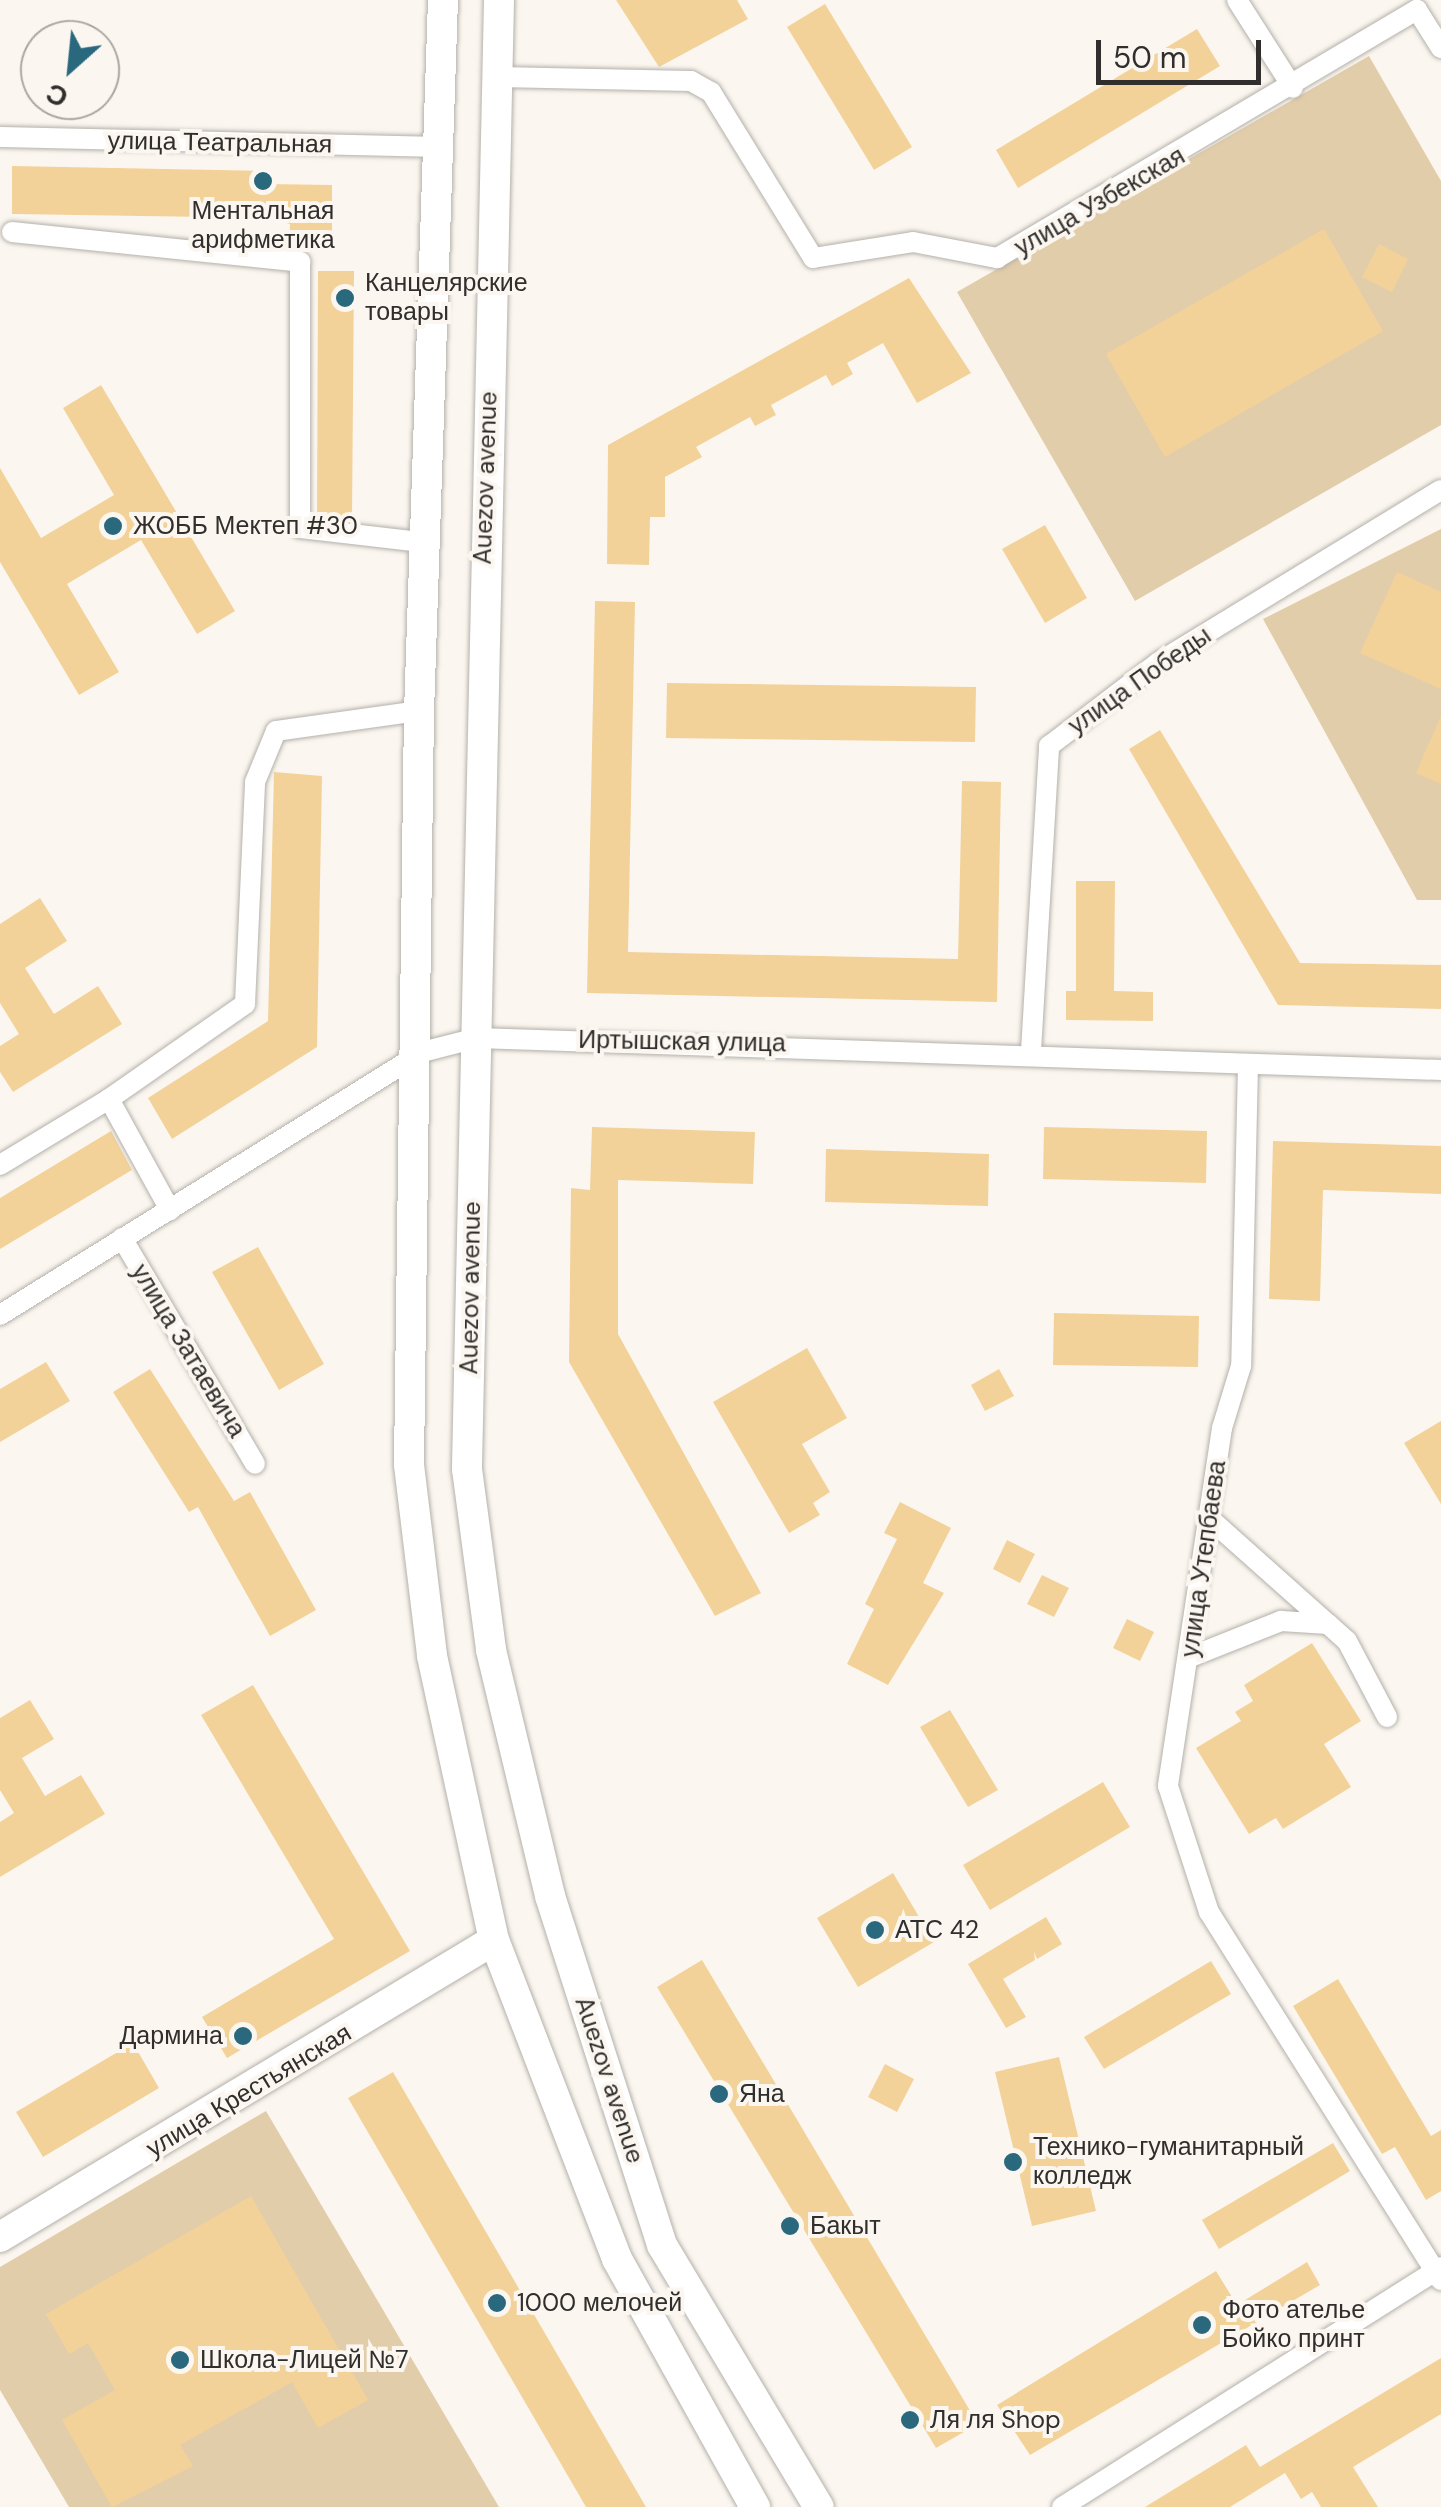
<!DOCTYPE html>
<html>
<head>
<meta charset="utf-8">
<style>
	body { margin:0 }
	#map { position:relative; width:1441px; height:2507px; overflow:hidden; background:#fbf7f0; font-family:"DM Sans",sans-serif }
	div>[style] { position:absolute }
	.green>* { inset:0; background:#e2cdaa }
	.building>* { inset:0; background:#f3d29a }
	.roads { filter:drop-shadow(0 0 2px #b4b0aa) drop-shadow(0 0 2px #b4b0aa) }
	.street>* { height:20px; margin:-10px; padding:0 10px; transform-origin:10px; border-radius:10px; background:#fff }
	.secondary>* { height:30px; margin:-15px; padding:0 15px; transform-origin:15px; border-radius:15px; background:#fff }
	.dots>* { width:28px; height:28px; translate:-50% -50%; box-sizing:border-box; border:5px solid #fbf7f0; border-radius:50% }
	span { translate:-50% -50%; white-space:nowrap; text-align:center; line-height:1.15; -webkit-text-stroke:8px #fbf7f0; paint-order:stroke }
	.street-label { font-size:25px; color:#312f2d }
	.poi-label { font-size:25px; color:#312f2d }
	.left { translate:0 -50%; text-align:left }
	.right { translate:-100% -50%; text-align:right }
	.north { position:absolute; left:20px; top:20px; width:100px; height:100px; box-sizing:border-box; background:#fbf7f0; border:2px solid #aaa7a2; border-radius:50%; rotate:207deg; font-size:28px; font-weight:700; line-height:40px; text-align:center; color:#312f2d }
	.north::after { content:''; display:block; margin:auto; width:35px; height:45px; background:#2a687e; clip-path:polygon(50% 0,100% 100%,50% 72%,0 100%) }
	.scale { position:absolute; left:1096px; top:40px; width:165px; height:45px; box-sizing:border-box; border:5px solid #312f2d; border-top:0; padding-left:12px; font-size:30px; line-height:35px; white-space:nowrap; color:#312f2d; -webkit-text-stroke:8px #fbf7f0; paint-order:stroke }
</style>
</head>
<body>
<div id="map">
	<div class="green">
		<i style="clip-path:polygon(1369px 56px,1441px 181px,1441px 425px,1135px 601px,957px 292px)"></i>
		<i style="clip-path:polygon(1441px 529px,1441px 900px,1417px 900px,1263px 619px)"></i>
		<i style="clip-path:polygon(266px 2111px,499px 2507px,69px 2507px,0 2390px,0 2267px)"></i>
	</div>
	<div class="building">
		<i style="clip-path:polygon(616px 0,737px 0,748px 19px,659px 67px)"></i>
		<i style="clip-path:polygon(825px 4px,912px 147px,874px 170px,787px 27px)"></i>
		<i style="clip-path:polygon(1197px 29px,1220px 66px,1018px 188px,996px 150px)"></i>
		<i style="clip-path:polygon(12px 166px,269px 171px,269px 184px,332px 185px,332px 246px,289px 246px,290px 224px,268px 218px,12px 214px)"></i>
		<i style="clip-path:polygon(1324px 229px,1383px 331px,1165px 457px,1106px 354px)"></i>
		<i style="clip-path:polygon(1379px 244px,1408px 259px,1392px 292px,1362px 277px)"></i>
		<i style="clip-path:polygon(318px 271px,354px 271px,352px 520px,317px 516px)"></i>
		<i style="clip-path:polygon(909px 278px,971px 373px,917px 403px,883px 343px,847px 363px,853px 374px,832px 386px,826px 375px,771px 405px,776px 415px,755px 426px,750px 417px,696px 447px,702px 457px,665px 477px,665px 517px,650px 517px,649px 565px,607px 564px,608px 445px)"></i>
		<i style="clip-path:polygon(101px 385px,235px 611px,197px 634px,141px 540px,67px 584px,119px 672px,79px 695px,0 562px,0 468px,41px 538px,114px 495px,63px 408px)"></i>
		<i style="clip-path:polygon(1045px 525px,1087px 598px,1045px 623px,1002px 549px)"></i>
		<i style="clip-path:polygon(1397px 572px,1441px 592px,1441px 689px,1360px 653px)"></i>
		<i style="clip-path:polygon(595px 601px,635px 602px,628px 952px,958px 959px,962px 781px,1001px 782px,997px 1002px,587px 993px)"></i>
		<i style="clip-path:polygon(667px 683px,976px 687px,975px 742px,666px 738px)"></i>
		<i style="clip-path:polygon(1441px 716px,1441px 784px,1416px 773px)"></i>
		<i style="clip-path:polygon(1160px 730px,1300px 963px,1441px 965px,1441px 1009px,1278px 1005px,1129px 749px)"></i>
		<i style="clip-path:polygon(274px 772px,322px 776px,317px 1047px,172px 1139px,148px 1098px,268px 1021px)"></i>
		<i style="clip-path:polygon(1076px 881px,1115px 881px,1114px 991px,1153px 992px,1153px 1021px,1066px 1020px,1066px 991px,1076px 991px)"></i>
		<i style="clip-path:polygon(40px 898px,67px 941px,25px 968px,54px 1014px,98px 986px,122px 1024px,13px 1092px,0 1072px,0 1046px,19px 1034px,0 1003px,0 924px)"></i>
		<i style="clip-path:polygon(592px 1127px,755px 1132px,753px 1184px,618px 1180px,618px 1334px,761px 1593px,715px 1616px,569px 1362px,571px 1188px,590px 1190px)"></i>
		<i style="clip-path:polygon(1044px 1127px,1207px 1131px,1206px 1183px,1043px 1179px)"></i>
		<i style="clip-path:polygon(111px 1131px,132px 1170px,0 1249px,0 1198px)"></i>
		<i style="clip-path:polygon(1273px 1141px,1441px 1146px,1441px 1194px,1323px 1190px,1320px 1301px,1269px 1299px)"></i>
		<i style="clip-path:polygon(826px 1149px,989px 1154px,988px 1206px,825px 1202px)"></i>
		<i style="clip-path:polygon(258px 1247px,324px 1364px,279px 1390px,212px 1272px)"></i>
		<i style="clip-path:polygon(1054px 1313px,1199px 1316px,1198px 1367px,1053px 1365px)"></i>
		<i style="clip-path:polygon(807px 1348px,847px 1418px,802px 1444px,830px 1492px,813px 1503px,820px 1515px,789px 1533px,713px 1402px)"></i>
		<i style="clip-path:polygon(46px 1362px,70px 1401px,0 1442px,0 1389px)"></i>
		<i style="clip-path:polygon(150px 1369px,234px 1501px,250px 1492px,316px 1610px,270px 1636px,198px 1507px,189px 1512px,113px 1392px)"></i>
		<i style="clip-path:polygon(999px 1369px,1014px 1396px,985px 1411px,971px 1385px)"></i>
		<i style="clip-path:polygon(1441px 1421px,1441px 1504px,1404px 1443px)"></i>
		<i style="clip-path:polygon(900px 1502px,951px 1528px,923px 1583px,944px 1593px,888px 1685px,847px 1664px,874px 1609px,865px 1604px,897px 1539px,884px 1533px)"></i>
		<i style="clip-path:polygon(1007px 1540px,1035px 1554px,1020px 1583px,993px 1569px)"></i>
		<i style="clip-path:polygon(1042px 1575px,1069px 1588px,1054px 1617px,1027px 1604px)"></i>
		<i style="clip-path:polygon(1127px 1619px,1154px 1632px,1140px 1661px,1113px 1648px)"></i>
		<i style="clip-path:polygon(1312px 1643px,1361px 1721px,1324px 1744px,1351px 1787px,1283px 1829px,1276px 1818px,1249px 1834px,1196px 1748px,1241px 1721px,1235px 1712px,1253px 1701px,1244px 1685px)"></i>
		<i style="clip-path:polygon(253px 1685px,410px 1951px,227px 2058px,202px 2017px,334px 1939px,201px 1715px)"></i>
		<i style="clip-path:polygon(30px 1700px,54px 1739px,22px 1758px,45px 1796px,81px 1775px,105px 1814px,0 1877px,0 1822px,14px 1813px,0 1790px,0 1718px)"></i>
		<i style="clip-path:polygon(950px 1710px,998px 1790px,968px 1807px,920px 1727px)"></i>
		<i style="clip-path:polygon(1103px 1782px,1130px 1827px,990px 1910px,963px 1865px)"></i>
		<i style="clip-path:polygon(893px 1873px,934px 1942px,858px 1987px,817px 1918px)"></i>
		<i style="clip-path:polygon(1046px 1917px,1062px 1944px,1037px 1959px,1034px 1952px,1035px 1960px,1003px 1979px,1026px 2017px,1006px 2028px,968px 1964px)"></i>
		<i style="clip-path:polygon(702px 1960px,978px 2424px,936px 2448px,657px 1987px)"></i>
		<i style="clip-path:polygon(1211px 1961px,1231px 1994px,1104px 2069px,1084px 2037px)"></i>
		<i style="clip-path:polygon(1338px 1979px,1431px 2136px,1441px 2130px,1441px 2191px,1426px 2200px,1395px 2147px,1382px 2154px,1293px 2006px)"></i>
		<i style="clip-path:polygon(133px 2043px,159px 2088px,43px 2157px,16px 2112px)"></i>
		<i style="clip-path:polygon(1059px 2057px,1096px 2211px,1032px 2226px,995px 2072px)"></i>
		<i style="clip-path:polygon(885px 2064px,914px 2079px,897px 2112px,868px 2097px)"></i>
		<i style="clip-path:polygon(393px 2072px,646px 2507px,586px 2507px,348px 2098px)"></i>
		<i style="clip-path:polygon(1333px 2143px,1350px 2171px,1219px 2249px,1202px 2220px)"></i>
		<i style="clip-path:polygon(251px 2196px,368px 2400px,318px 2428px,292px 2382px,180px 2445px,193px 2466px,112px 2507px,62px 2420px,115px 2390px,88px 2343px,69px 2354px,46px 2314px)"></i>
		<i style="clip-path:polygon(1307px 2262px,1320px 2285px,1030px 2455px,997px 2405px,1216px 2271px,1237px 2305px)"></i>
		<i style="clip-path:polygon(1441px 2358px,1441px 2414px,1353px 2467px,1378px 2507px,1321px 2507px,1312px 2492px,1301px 2499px,1285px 2473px,1230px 2507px,1145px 2507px,1246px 2445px,1260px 2467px)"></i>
	</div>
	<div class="roads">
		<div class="street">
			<i style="left:1237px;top:0;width:104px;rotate:57.5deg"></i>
			<i style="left:498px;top:77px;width:193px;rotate:1.2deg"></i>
			<i style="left:691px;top:81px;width:23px;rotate:29deg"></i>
			<i style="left:711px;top:92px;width:195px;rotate:58.4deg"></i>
			<i style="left:813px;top:258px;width:101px;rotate:-9.1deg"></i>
			<i style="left:913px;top:242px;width:86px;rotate:10.8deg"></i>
			<i style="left:997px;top:258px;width:488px;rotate:-30.6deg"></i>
			<i style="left:1417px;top:10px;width:45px;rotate:57.7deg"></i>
			<i style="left:0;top:137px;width:442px;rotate:1.3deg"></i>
			<i style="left:12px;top:232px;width:290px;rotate:5.9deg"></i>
			<i style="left:300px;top:262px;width:266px;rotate:90deg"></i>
			<i style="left:300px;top:528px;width:130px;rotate:6.6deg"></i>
			<i style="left:1031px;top:1051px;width:306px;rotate:-86.6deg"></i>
			<i style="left:1049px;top:746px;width:138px;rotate:-37.4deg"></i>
			<i style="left:1159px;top:662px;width:330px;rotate:-31.4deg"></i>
			<i style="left:1248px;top:1065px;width:301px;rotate:91.3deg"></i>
			<i style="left:1241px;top:1366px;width:65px;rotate:107deg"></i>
			<i style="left:1222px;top:1428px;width:362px;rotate:98.6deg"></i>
			<i style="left:1168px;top:1786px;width:133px;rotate:72deg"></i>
			<i style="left:1209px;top:1912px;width:435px;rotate:57.8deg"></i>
			<i style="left:109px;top:1099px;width:166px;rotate:-34.9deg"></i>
			<i style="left:245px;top:1004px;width:222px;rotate:-87.4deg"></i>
			<i style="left:255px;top:782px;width:55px;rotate:-67.6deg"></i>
			<i style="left:276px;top:731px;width:144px;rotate:-8deg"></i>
			<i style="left:0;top:1165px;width:127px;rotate:-31.2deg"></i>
			<i style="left:109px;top:1099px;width:127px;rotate:61.2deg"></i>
			<i style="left:122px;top:1238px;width:262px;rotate:59.5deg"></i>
			<i style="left:0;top:1315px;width:497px;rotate:-31.9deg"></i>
			<i style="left:422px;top:1052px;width:57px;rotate:-14.3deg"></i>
			<i style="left:477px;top:1038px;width:965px;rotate:1.9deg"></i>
			<i style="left:1210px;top:1519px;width:158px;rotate:41.7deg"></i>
			<i style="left:1193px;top:1656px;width:95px;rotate:-21.7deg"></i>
			<i style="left:1281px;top:1621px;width:47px;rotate:3.7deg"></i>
			<i style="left:1328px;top:1624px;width:25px;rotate:42deg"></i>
			<i style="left:1347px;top:1641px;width:86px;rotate:62.2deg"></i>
			<i style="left:1062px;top:2507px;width:449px;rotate:-32.3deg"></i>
		</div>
		<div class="secondary">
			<i style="left:443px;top:0;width:711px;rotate:91.93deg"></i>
			<i style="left:419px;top:711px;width:754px;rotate:90.76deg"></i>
			<i style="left:409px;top:1465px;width:192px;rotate:83.1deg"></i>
			<i style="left:432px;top:1656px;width:291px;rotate:77.7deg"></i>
			<i style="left:494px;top:1940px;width:342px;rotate:68.9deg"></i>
			<i style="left:617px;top:2259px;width:284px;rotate:60.9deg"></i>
			<i style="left:499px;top:0;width:1469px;rotate:91.25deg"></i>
			<i style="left:467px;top:1469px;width:183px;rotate:82.4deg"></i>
			<i style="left:491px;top:1650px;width:253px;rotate:76.5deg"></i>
			<i style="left:550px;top:1896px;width:367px;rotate:72.2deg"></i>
			<i style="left:662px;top:2245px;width:305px;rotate:59.1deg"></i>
			<i style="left:0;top:2237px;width:576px;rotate:-31.01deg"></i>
		</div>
	</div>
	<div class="dots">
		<i style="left:263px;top:181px;background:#2a687e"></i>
		<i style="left:345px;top:298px;background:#2a687e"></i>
		<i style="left:113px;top:526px;background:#2a687e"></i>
		<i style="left:875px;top:1930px;background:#2a687e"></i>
		<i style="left:243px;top:2036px;background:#2a687e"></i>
		<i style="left:719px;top:2094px;background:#2a687e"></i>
		<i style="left:1013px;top:2162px;background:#2a687e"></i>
		<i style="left:790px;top:2226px;background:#2a687e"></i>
		<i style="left:497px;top:2303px;background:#2a687e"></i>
		<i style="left:1202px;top:2325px;background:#2a687e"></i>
		<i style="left:180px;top:2360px;background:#2a687e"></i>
		<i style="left:910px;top:2420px;background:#2a687e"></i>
	</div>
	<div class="street-label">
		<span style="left:220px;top:143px;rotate:1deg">улица Театральная</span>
		<span style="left:1100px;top:202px;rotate:-30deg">улица Узбекская</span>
		<span style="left:486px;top:478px;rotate:-88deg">Auezov avenue</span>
		<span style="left:1140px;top:681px;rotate:-35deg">улица Победы</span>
		<span style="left:682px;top:1042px;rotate:1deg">Иртышская улица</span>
		<span style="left:471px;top:1288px;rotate:-89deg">Auezov avenue</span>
		<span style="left:188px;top:1351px;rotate:59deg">улица Затаевича</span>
		<span style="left:1204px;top:1559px;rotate:-82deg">улица Утепбаева</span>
		<span style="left:609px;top:2080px;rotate:72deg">Auezov avenue</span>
		<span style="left:249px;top:2091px;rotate:-31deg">улица Крестьянская</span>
	</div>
	<div class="poi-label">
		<span style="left:263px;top:226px">Ментальная<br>арифметика</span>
		<span class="left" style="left:365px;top:298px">Канцелярские<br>товары</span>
		<span class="left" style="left:133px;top:526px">ЖОББ Мектеп #30</span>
		<span class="left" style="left:895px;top:1930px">АТС 42</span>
		<span class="right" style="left:223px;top:2036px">Дармина</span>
		<span class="left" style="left:739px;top:2094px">Яна</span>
		<span class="left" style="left:1033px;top:2162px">Технико-гуманитарный<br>колледж</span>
		<span class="left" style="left:810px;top:2226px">Бакыт</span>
		<span class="left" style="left:517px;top:2303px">1000 мелочей</span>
		<span class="left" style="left:1222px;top:2325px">Фото ателье<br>Бойко принт</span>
		<span class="left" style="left:200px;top:2360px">Школа-Лицей №7</span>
		<span class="left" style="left:930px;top:2420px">Ля ля Shop</span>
	</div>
	<div class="north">С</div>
	<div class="scale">50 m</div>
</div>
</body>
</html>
